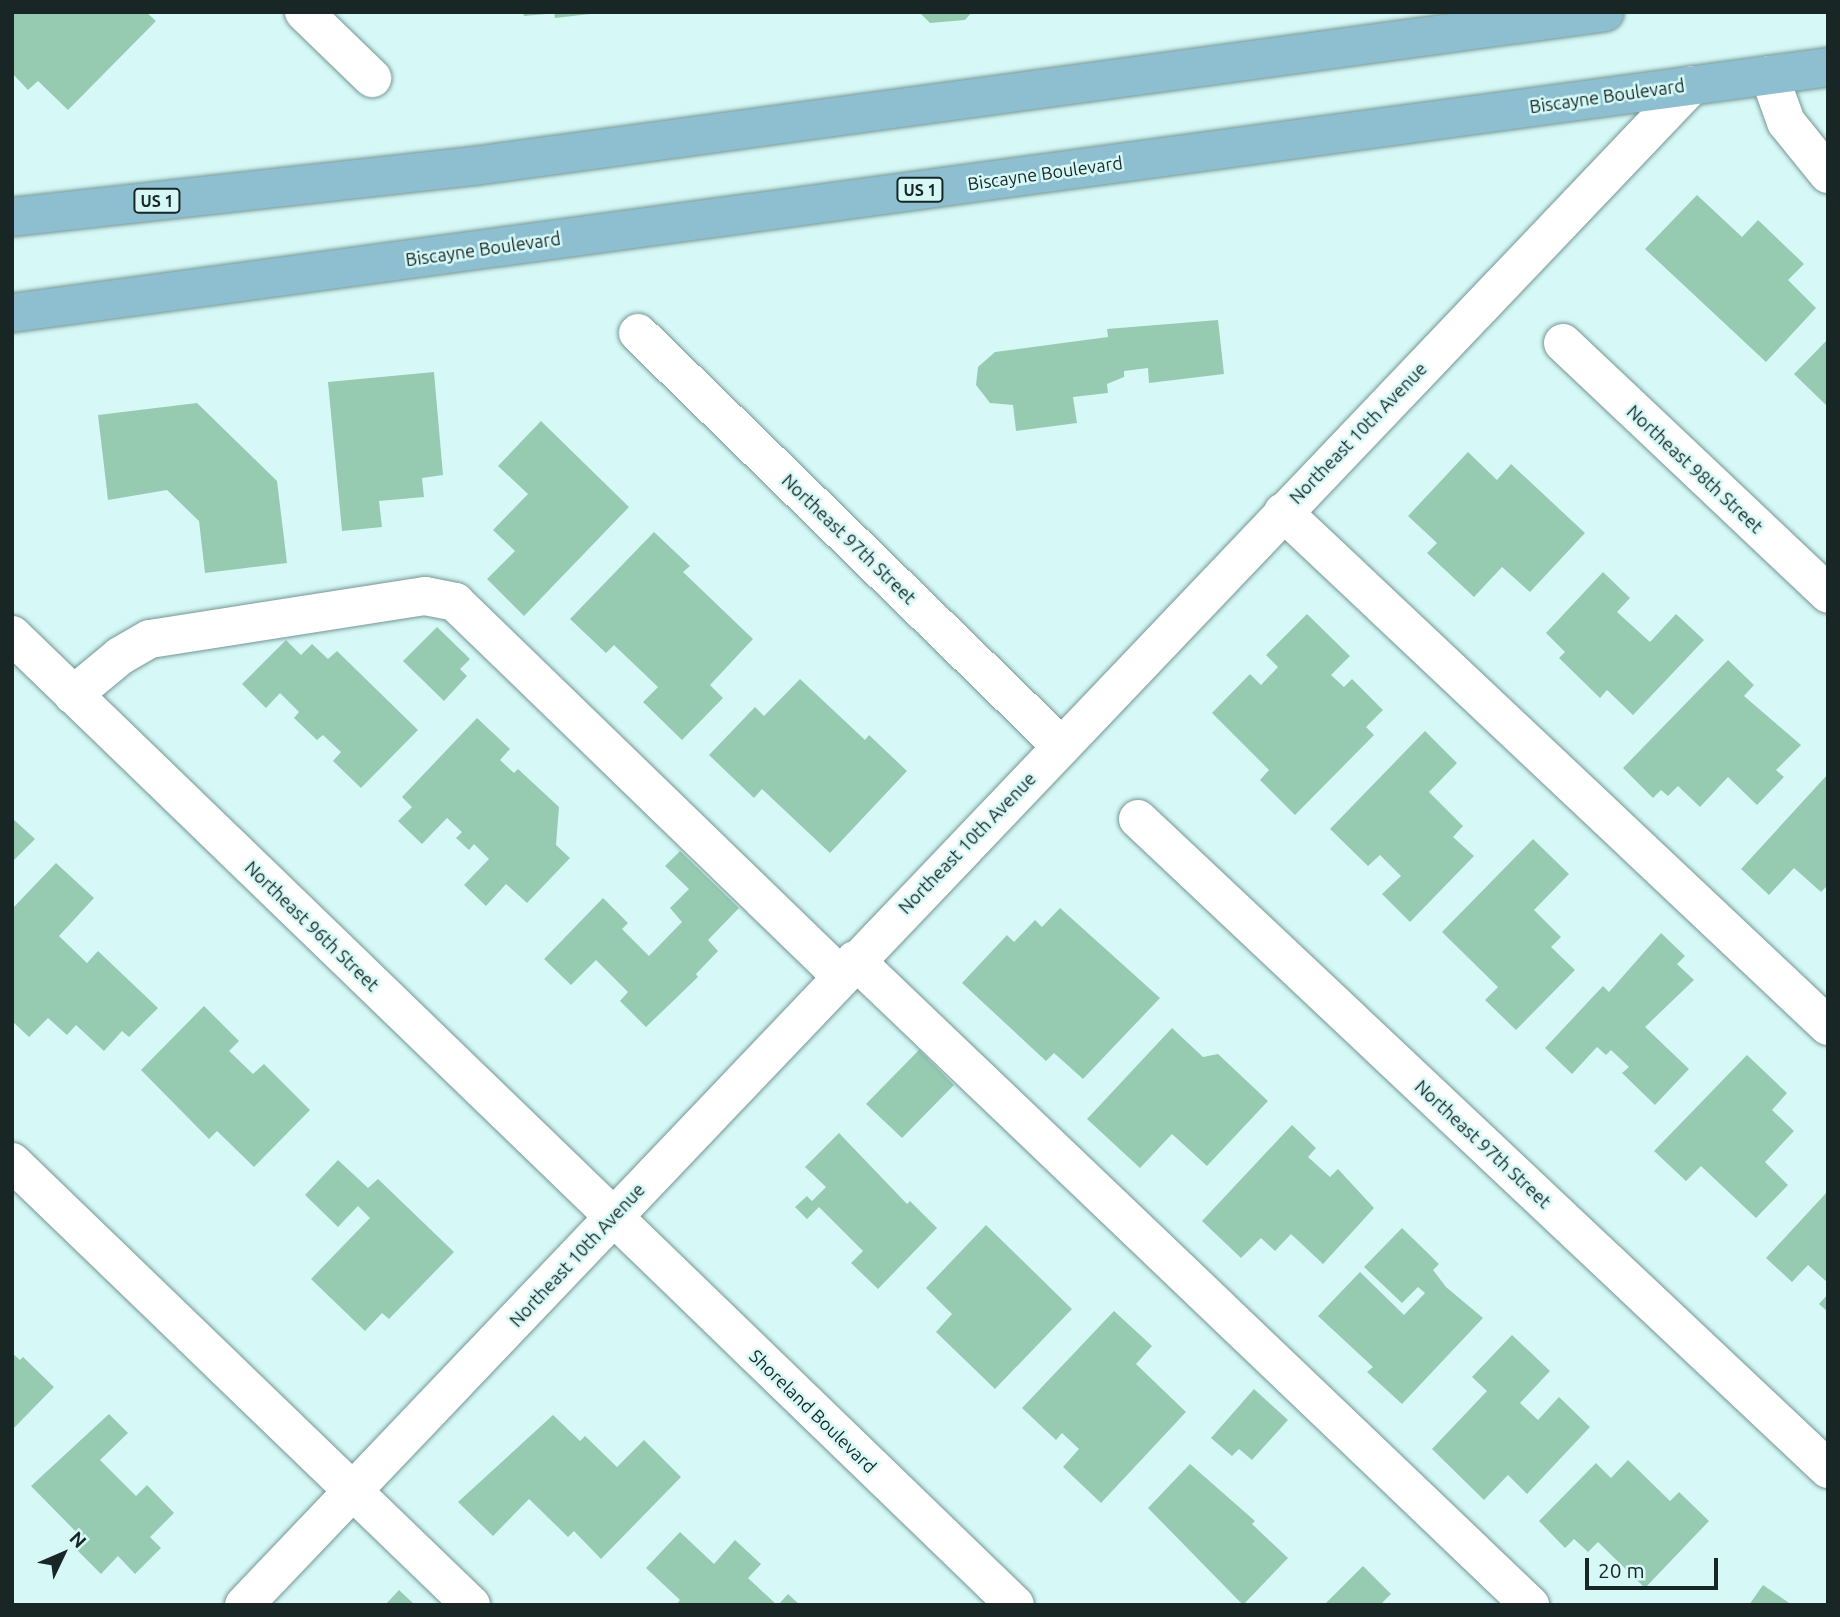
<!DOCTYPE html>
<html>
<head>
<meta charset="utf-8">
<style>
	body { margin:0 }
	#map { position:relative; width:1840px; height:1617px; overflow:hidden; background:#d6f9f7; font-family:Ubuntu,sans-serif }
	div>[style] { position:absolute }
	.building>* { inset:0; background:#96cbb1 }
	.roads { filter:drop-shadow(0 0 2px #769695) drop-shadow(0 0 2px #769695) }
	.minor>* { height:38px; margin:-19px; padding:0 19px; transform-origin:19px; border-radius:19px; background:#fff }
	.major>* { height:38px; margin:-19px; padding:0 19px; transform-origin:19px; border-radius:19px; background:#8dbfd0 }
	span { translate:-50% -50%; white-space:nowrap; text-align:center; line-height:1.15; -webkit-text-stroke:5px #d6f9f7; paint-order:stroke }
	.shield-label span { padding:2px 5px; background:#d6f9f7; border:2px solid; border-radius:5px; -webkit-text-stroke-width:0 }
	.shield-label { font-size:16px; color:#192626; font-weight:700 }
	.street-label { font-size:18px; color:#192626 }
	.frame { position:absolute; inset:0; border:14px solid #192626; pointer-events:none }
	.north { position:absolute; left:28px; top:1519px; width:70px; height:70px; -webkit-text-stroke:5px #d6f9f7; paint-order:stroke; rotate:46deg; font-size:19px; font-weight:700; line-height:28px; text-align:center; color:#192626 }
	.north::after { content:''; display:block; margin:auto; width:24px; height:32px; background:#192626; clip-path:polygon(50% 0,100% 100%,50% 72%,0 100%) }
	.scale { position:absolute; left:1585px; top:1558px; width:133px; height:32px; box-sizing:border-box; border:4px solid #192626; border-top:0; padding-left:9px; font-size:21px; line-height:24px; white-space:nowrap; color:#192626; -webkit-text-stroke:5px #d6f9f7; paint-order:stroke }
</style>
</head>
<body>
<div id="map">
	<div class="building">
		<i style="clip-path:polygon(12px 12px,146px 12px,156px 21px,68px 110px,38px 81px,28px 90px,12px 73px)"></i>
		<i style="clip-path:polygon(523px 12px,547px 12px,547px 14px,524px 16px)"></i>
		<i style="clip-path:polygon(554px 12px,590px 12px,590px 14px,555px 18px)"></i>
		<i style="clip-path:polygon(919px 12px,972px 12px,965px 20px,930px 23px)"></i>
		<i style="clip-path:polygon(1697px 195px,1742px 237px,1758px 220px,1804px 264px,1788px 280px,1816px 308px,1766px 362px,1645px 249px)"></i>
		<i style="clip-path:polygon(1218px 320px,1224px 374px,1149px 383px,1148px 368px,1124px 371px,1124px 377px,1107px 384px,1108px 393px,1073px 397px,1077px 423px,1016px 431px,1013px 405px,990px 403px,976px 385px,978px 367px,995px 352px,1108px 337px,1107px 329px)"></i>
		<i style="clip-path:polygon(1828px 339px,1828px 407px,1794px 374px)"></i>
		<i style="clip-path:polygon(434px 372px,443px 475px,422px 478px,424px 497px,379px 501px,382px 527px,342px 531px,328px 382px)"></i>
		<i style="clip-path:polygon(197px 403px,277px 481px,287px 563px,205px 573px,199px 521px,167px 490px,108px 500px,98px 415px)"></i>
		<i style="clip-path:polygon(541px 421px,629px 507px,524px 616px,487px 579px,515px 551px,493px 530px,528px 494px,498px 466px)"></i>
		<i style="clip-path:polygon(1468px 452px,1497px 480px,1511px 464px,1585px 533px,1530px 592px,1502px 567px,1474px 597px,1427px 553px,1437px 543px,1408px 516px)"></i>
		<i style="clip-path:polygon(654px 532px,690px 566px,683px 572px,753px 639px,710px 685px,723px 698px,682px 740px,643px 702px,658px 687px,614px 645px,606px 653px,570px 619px)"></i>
		<i style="clip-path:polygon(1603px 572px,1630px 598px,1617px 612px,1650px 642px,1676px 614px,1704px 640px,1633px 715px,1607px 690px,1600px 698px,1559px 658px,1565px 652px,1546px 633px)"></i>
		<i style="clip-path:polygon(1307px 614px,1350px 656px,1331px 675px,1344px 687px,1352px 679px,1383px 710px,1366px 727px,1374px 735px,1295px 815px,1260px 780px,1269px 770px,1212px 713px,1250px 674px,1261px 685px,1278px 667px,1266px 655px)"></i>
		<i style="clip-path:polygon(437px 627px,470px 659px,460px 669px,467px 676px,444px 701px,403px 661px)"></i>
		<i style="clip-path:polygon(286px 640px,301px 655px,312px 644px,328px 659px,337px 651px,418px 730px,361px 788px,333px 761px,341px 752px,323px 735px,317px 740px,294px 718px,299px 712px,280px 693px,266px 708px,242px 684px)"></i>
		<i style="clip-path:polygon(1728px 660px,1754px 685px,1744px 696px,1801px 745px,1776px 770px,1784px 777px,1757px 805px,1728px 777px,1700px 807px,1678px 786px,1668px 796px,1661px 790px,1653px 798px,1623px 768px)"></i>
		<i style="clip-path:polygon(800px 679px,865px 740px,869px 735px,907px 771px,830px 853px,762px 789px,754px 798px,709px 755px,755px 707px,764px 716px)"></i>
		<i style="clip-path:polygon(477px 718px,510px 749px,500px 760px,514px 773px,518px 769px,559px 807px,556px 845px,570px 858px,527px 903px,506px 884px,486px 906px,464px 885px,489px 859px,474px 844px,469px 850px,456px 838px,462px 832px,447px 818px,422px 844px,398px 821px,412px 807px,402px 797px)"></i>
		<i style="clip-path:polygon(1425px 731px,1457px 763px,1429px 792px,1463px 826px,1453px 837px,1474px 856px,1410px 922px,1382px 894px,1401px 876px,1380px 855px,1368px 866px,1330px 829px)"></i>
		<i style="clip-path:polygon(1828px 774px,1828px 885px,1821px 892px,1794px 868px,1769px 895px,1741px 869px)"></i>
		<i style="clip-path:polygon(12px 818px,35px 839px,12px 862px)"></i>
		<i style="clip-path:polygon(1533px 839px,1569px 874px,1534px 910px,1561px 937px,1551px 947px,1575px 970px,1516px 1030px,1485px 1000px,1498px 987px,1442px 932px)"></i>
		<i style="clip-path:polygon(680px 851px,739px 908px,708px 940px,718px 951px,696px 974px,698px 977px,646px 1027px,620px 1001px,628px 992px,596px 960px,571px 985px,544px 959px,603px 898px,628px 923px,622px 929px,649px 956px,682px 922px,670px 908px,689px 889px,665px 866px)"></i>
		<i style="clip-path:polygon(56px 863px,94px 898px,59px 936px,87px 963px,98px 951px,158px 1008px,129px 1037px,122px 1031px,104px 1051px,76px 1025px,67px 1035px,48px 1018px,29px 1037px,12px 1021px,12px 909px)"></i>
		<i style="clip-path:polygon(1060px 908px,1160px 998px,1083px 1079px,1054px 1053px,1046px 1061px,962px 983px,1007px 935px,1014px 942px,1035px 920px,1042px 927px)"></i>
		<i style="clip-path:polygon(1661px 933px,1685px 956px,1677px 964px,1694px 980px,1645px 1027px,1689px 1069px,1655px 1105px,1622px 1073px,1629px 1067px,1611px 1050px,1606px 1055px,1597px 1047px,1572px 1074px,1545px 1048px,1603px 986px,1609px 992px)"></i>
		<i style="clip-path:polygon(204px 1006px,239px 1041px,229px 1051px,253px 1074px,264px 1064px,310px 1110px,254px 1167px,217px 1131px,209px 1139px,141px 1070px)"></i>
		<i style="clip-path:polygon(1172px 1028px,1203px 1057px,1218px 1054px,1268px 1101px,1207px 1166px,1172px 1134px,1140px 1168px,1087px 1119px)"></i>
		<i style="clip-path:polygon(919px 1050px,954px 1085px,902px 1138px,866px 1104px)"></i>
		<i style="clip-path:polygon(1747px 1055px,1787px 1093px,1772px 1110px,1794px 1131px,1765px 1162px,1788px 1185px,1756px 1218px,1701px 1166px,1686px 1181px,1654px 1151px)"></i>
		<i style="clip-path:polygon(1292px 1125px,1316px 1148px,1308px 1157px,1330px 1177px,1338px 1169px,1374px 1208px,1323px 1264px,1291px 1234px,1275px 1251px,1261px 1238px,1241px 1258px,1202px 1221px)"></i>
		<i style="clip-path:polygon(839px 1133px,907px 1204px,910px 1201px,937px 1228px,878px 1289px,851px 1263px,863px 1251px,819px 1207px,807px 1219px,795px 1207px,807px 1196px,812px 1201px,826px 1187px,805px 1167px)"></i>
		<i style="clip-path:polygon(338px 1160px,368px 1188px,378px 1179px,454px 1252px,389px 1319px,382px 1313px,365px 1331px,311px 1279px,370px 1218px,358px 1206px,338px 1227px,305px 1195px)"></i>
		<i style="clip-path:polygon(1828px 1191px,1828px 1283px,1808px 1265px,1792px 1282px,1766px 1258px)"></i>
		<i style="clip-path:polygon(986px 1225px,1072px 1309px,995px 1389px,936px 1332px,952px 1314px,926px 1288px)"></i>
		<i style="clip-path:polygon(1402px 1228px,1439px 1264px,1433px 1270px,1446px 1287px,1483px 1318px,1402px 1404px,1367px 1372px,1373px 1367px,1318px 1316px,1360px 1272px,1404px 1315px,1425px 1293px,1418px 1287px,1402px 1303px,1364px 1267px)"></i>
		<i style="clip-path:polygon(1828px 1294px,1828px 1312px,1819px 1304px)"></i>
		<i style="clip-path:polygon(1114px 1311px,1152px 1346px,1136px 1364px,1186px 1412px,1101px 1503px,1063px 1467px,1079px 1449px,1062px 1433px,1056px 1440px,1022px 1408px)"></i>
		<i style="clip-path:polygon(1512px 1335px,1550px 1371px,1520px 1403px,1538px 1420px,1559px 1397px,1590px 1427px,1527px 1494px,1508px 1475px,1484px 1500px,1432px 1449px,1487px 1391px,1472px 1377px)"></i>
		<i style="clip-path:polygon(12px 1353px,20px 1360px,23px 1357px,54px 1387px,12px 1430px)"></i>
		<i style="clip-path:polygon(1254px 1389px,1288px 1420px,1252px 1460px,1239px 1449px,1232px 1456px,1211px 1438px)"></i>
		<i style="clip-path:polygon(109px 1414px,128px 1433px,100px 1460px,136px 1496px,147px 1485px,174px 1513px,150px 1537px,161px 1548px,135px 1574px,118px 1556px,101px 1574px,76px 1549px,85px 1541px,31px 1486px)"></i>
		<i style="clip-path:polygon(553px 1415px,580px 1441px,585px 1436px,617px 1467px,644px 1440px,681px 1477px,601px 1559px,574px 1531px,568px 1537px,529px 1499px,493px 1536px,458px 1502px)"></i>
		<i style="clip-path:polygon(1628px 1460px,1670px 1501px,1679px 1492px,1709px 1521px,1645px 1588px,1598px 1542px,1588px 1552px,1574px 1539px,1565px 1548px,1539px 1521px,1596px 1463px,1611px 1478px)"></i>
		<i style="clip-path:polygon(1190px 1464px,1255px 1521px,1252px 1524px,1288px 1558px,1243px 1605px,1148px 1508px)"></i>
		<i style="clip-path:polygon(680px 1532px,714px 1564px,735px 1540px,761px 1564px,748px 1578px,777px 1605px,676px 1605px,680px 1600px,646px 1568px)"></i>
		<i style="clip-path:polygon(1363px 1566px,1391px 1594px,1380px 1605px,1324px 1605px)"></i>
		<i style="clip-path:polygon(1763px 1585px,1792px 1605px,1749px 1605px)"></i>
		<i style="clip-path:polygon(399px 1590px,415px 1605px,385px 1605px)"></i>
		<i style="clip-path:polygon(788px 1594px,800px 1605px,778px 1605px)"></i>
	</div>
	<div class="roads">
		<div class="minor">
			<i style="left:304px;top:12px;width:95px;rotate:44.1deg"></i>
			<i style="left:1769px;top:75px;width:50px;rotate:70.1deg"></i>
			<i style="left:1786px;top:122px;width:67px;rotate:51.1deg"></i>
			<i style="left:638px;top:333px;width:591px;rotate:44.31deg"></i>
			<i style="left:1563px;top:343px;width:365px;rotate:43.4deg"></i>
			<i style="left:1283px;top:512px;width:749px;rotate:43.32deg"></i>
			<i style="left:12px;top:635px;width:1395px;rotate:44.04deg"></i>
			<i style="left:73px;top:695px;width:61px;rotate:-39.7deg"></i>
			<i style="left:120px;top:656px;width:34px;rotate:-30deg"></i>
			<i style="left:150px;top:639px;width:278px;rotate:-8.9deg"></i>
			<i style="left:425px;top:596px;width:31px;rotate:11deg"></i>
			<i style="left:455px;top:602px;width:537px;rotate:44.1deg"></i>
			<i style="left:1138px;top:819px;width:948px;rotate:43.29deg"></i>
			<i style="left:855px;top:960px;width:934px;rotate:43.7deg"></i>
			<i style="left:12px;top:1162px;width:638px;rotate:43.98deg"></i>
			<i style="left:244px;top:1605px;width:2099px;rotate:-46.39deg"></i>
		</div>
		<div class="major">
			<i style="left:12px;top:217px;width:465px;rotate:-6.3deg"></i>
			<i style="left:474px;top:166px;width:1141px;rotate:-7.75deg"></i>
			<i style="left:12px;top:313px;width:1833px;rotate:-7.71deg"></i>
		</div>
	</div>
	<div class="shield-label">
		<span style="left:920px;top:190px">US 1</span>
		<span style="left:157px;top:201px">US 1</span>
	</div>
	<div class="street-label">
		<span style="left:1607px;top:96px;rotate:-8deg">Biscayne Boulevard</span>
		<span style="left:1045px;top:173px;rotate:-8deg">Biscayne Boulevard</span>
		<span style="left:483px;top:249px;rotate:-8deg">Biscayne Boulevard</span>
		<span style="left:1358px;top:433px;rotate:-46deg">Northeast 10th Avenue</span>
		<span style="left:1695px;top:469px;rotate:43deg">Northeast 98th Street</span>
		<span style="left:849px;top:539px;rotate:44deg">Northeast 97th Street</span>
		<span style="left:967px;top:843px;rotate:-46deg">Northeast 10th Avenue</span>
		<span style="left:312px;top:926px;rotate:44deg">Northeast 96th Street</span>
		<span style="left:1483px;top:1144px;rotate:43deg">Northeast 97th Street</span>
		<span style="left:577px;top:1255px;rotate:-47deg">Northeast 10th Avenue</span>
		<span style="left:813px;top:1411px;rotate:44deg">Shoreland Boulevard</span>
	</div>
	<div class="frame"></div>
	<div class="north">N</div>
	<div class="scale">20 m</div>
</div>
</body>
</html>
